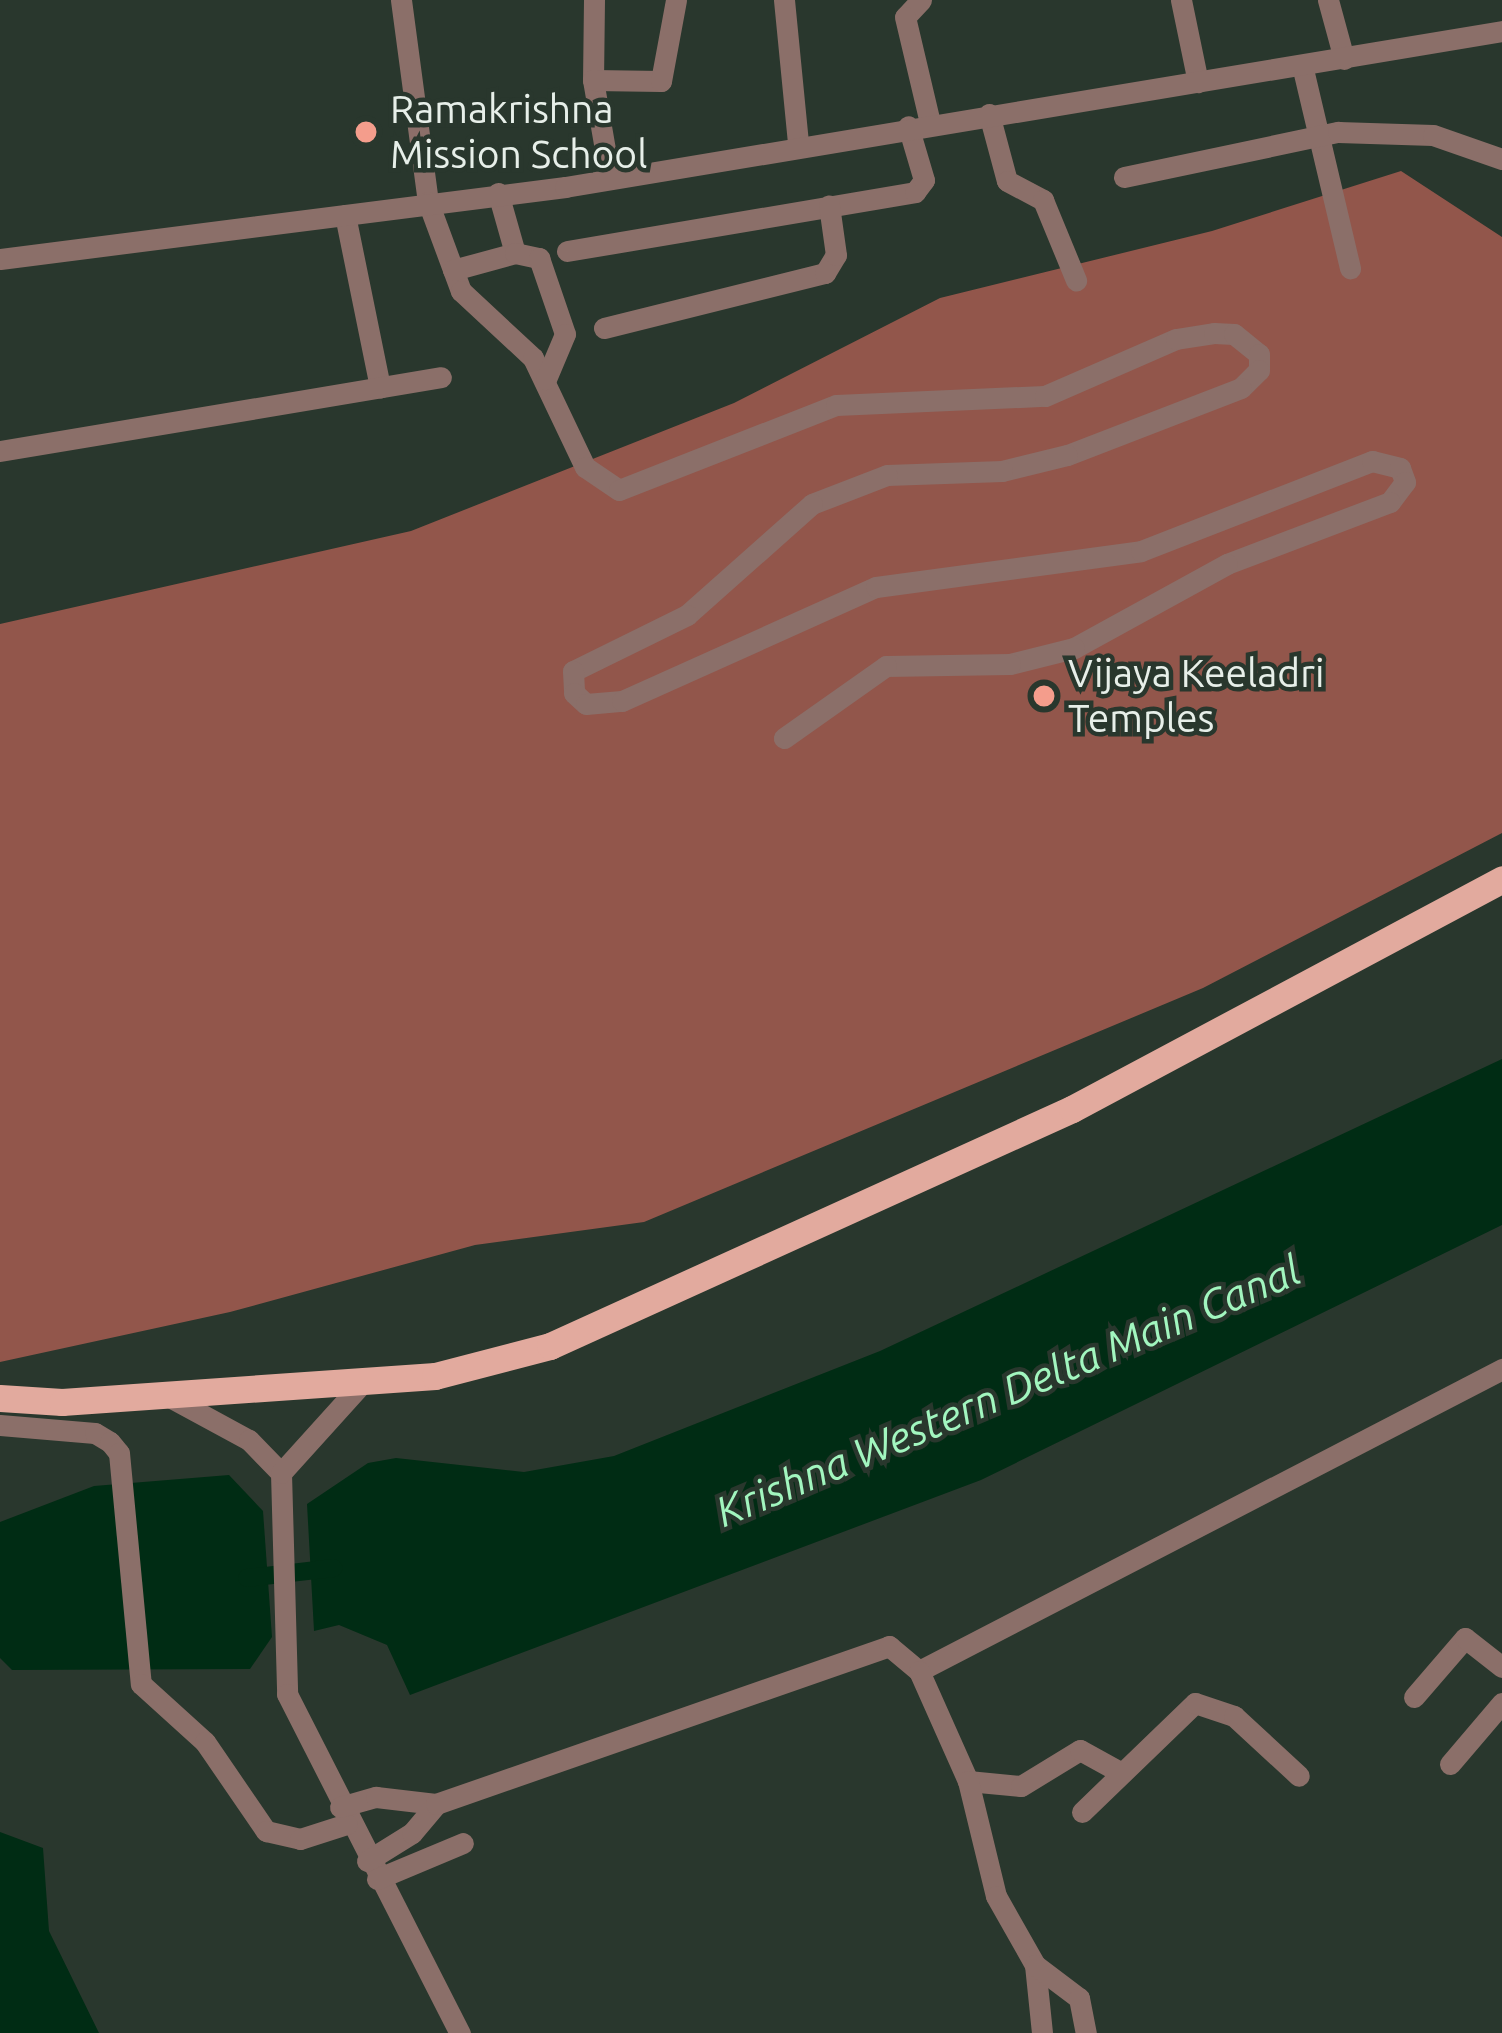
<!DOCTYPE html>
<html>
<head>
<meta charset="utf-8">
<style>
	body { margin:0 }
	#map { position:relative; width:1502px; height:2033px; overflow:hidden; background:#29372d; font-family:Ubuntu,sans-serif }
	div>[style] { position:absolute }
	.forest>* { inset:0; background:#92564b }
	.water>* { inset:0; background:#002c14 }
	.canal>* { height:18px; margin:-9px; padding:0 9px; transform-origin:9px; border-radius:9px; background:#002c14 }
	.minor>* { height:21px; margin:-10.5px; padding:0 10.5px; transform-origin:10.5px; border-radius:10.5px; background:#8b6f69 }
	.major>* { height:27px; margin:-13.5px; padding:0 13.5px; transform-origin:13.5px; border-radius:13.5px; background:#e2aa9e }
	.dots>* { width:33px; height:33px; translate:-50% -50%; box-sizing:border-box; border:6px solid #29372d; border-radius:50% }
	span { translate:-50% -50%; white-space:nowrap; text-align:center; line-height:1.15; -webkit-text-stroke:9px #29372d; paint-order:stroke }
	.poi-label { font-size:39px; color:#e7efe9 }
	.left { translate:0 -50%; text-align:left }
	.water-label { font-size:42px; color:#a2f6bf; font-style:italic }
</style>
</head>
<body>
<div id="map">
	<div class="forest">
		<i style="clip-path:polygon(1401px 171px,1502px 237px,1502px 833px,1203px 988px,644px 1222px,475px 1245px,230px 1312px,0 1362px,0 624px,411px 531px,734px 403px,940px 298px,1212px 231px)"></i>
	</div>
	<div class="water">
		<i style="clip-path:polygon(1502px 1059px,1502px 1225px,981px 1480px,410px 1695px,387px 1645px,339px 1625px,314px 1631px,307px 1504px,368px 1463px,396px 1458px,524px 1472px,614px 1456px,880px 1351px)"></i>
		<i style="clip-path:polygon(229px 1475px,263px 1511px,272px 1637px,250px 1669px,12px 1670px,0 1658px,0 1522px,94px 1486px)"></i>
		<i style="clip-path:polygon(0 1832px,43px 1848px,49px 1931px,99px 2033px,0 2033px)"></i>
	</div>
	<div class="canal">
		<i style="left:247px;top:1578px;width:87px;rotate:-6.6deg"></i>
	</div>
	<div class="minor">
		<i style="left:401px;top:0;width:204px;rotate:82.4deg"></i>
		<i style="left:428px;top:202px;width:95px;rotate:69.7deg"></i>
		<i style="left:461px;top:291px;width:98px;rotate:42.9deg"></i>
		<i style="left:533px;top:358px;width:121px;rotate:64.5deg"></i>
		<i style="left:585px;top:467px;width:41px;rotate:34.1deg"></i>
		<i style="left:619px;top:490px;width:233px;rotate:-21.4deg"></i>
		<i style="left:836px;top:405px;width:209px;rotate:-2.5deg"></i>
		<i style="left:1045px;top:396px;width:143px;rotate:-23.5deg"></i>
		<i style="left:1176px;top:339px;width:38px;rotate:-9deg"></i>
		<i style="left:1214px;top:333px;width:20px;rotate:3deg"></i>
		<i style="left:1234px;top:334px;width:32px;rotate:39deg"></i>
		<i style="left:1259px;top:354px;width:16px;rotate:90deg"></i>
		<i style="left:1259px;top:370px;width:25px;rotate:135deg"></i>
		<i style="left:1241px;top:388px;width:186px;rotate:158.9deg"></i>
		<i style="left:1067px;top:455px;width:67px;rotate:166.2deg"></i>
		<i style="left:1002px;top:471px;width:115px;rotate:178deg"></i>
		<i style="left:887px;top:475px;width:80px;rotate:158.9deg"></i>
		<i style="left:812px;top:504px;width:167px;rotate:138.4deg"></i>
		<i style="left:687px;top:615px;width:127px;rotate:153.8deg"></i>
		<i style="left:573px;top:671px;width:22px;rotate:87deg"></i>
		<i style="left:574px;top:693px;width:16px;rotate:43deg"></i>
		<i style="left:586px;top:704px;width:36px;rotate:-5deg"></i>
		<i style="left:622px;top:701px;width:278px;rotate:-24.2deg"></i>
		<i style="left:876px;top:587px;width:267px;rotate:-7.7deg"></i>
		<i style="left:1141px;top:551px;width:248px;rotate:-21.3deg"></i>
		<i style="left:1372px;top:461px;width:29px;rotate:14deg"></i>
		<i style="left:1400px;top:468px;width:15px;rotate:70deg"></i>
		<i style="left:1405px;top:482px;width:25px;rotate:127deg"></i>
		<i style="left:1390px;top:502px;width:174px;rotate:159.2deg"></i>
		<i style="left:1227px;top:564px;width:175px;rotate:151.2deg"></i>
		<i style="left:1074px;top:648px;width:66px;rotate:166deg"></i>
		<i style="left:1010px;top:664px;width:124px;rotate:179.1deg"></i>
		<i style="left:886px;top:666px;width:125px;rotate:144.8deg"></i>
		<i style="left:594px;top:0;width:80px;rotate:90.7deg"></i>
		<i style="left:593px;top:80px;width:99px;rotate:80.2deg"></i>
		<i style="left:784px;top:0;width:144px;rotate:84.4deg"></i>
		<i style="left:921px;top:0;width:23px;rotate:133deg"></i>
		<i style="left:905px;top:17px;width:109px;rotate:76.7deg"></i>
		<i style="left:1181px;top:0;width:84px;rotate:78.3deg"></i>
		<i style="left:1328px;top:0;width:61px;rotate:74.8deg"></i>
		<i style="left:1302px;top:65px;width:209px;rotate:76.7deg"></i>
		<i style="left:593px;top:80px;width:68px;rotate:0.8deg"></i>
		<i style="left:661px;top:81px;width:82px;rotate:-79.5deg"></i>
		<i style="left:989px;top:114px;width:69px;rotate:75deg"></i>
		<i style="left:1007px;top:181px;width:41px;rotate:27.8deg"></i>
		<i style="left:1043px;top:200px;width:87px;rotate:67.6deg"></i>
		<i style="left:1124px;top:177px;width:219px;rotate:-11.9deg"></i>
		<i style="left:1338px;top:132px;width:95px;rotate:1.8deg"></i>
		<i style="left:1433px;top:135px;width:73px;rotate:19.2deg"></i>
		<i style="left:498px;top:193px;width:62px;rotate:74.2deg"></i>
		<i style="left:345px;top:215px;width:176px;rotate:78.5deg"></i>
		<i style="left:567px;top:251px;width:353px;rotate:-9.6deg"></i>
		<i style="left:915px;top:192px;width:15px;rotate:-53deg"></i>
		<i style="left:924px;top:180px;width:56px;rotate:-106.5deg"></i>
		<i style="left:0;top:259px;width:570px;rotate:-7.26deg"></i>
		<i style="left:565px;top:187px;width:950px;rotate:-9.45deg"></i>
		<i style="left:453px;top:270px;width:64px;rotate:-15.3deg"></i>
		<i style="left:515px;top:253px;width:25px;rotate:12deg"></i>
		<i style="left:539px;top:258px;width:80px;rotate:71.1deg"></i>
		<i style="left:565px;top:334px;width:49px;rotate:112.9deg"></i>
		<i style="left:604px;top:328px;width:228px;rotate:-14deg"></i>
		<i style="left:825px;top:273px;width:21px;rotate:-59deg"></i>
		<i style="left:836px;top:255px;width:50px;rotate:-98deg"></i>
		<i style="left:0;top:451px;width:447px;rotate:-9.5deg"></i>
		<i style="left:166px;top:1395px;width:94px;rotate:28.5deg"></i>
		<i style="left:249px;top:1440px;width:46px;rotate:45.9deg"></i>
		<i style="left:281px;top:1473px;width:221px;rotate:88.4deg"></i>
		<i style="left:287px;top:1694px;width:381px;rotate:63deg"></i>
		<i style="left:0;top:1425px;width:95px;rotate:4.8deg"></i>
		<i style="left:95px;top:1433px;width:17px;rotate:31deg"></i>
		<i style="left:110px;top:1442px;width:14px;rotate:51deg"></i>
		<i style="left:119px;top:1453px;width:232px;rotate:84.6deg"></i>
		<i style="left:141px;top:1684px;width:86px;rotate:42.2deg"></i>
		<i style="left:205px;top:1742px;width:108px;rotate:55.6deg"></i>
		<i style="left:266px;top:1831px;width:35px;rotate:13deg"></i>
		<i style="left:300px;top:1839px;width:49px;rotate:-17.7deg"></i>
		<i style="left:281px;top:1473px;width:127px;rotate:-47.9deg"></i>
		<i style="left:919px;top:1671px;width:657px;rotate:-27.38deg"></i>
		<i style="left:1414px;top:1697px;width:78px;rotate:-49.2deg"></i>
		<i style="left:1465px;top:1638px;width:47px;rotate:38.1deg"></i>
		<i style="left:1450px;top:1764px;width:80px;rotate:-49.6deg"></i>
		<i style="left:968px;top:1781px;width:53px;rotate:5.4deg"></i>
		<i style="left:1021px;top:1786px;width:69px;rotate:-31.4deg"></i>
		<i style="left:1080px;top:1750px;width:43px;rotate:28.9deg"></i>
		<i style="left:340px;top:1807px;width:37px;rotate:-16deg"></i>
		<i style="left:376px;top:1797px;width:60px;rotate:6.7deg"></i>
		<i style="left:1082px;top:1812px;width:157px;rotate:-44deg"></i>
		<i style="left:1195px;top:1703px;width:41px;rotate:18.4deg"></i>
		<i style="left:1234px;top:1716px;width:88px;rotate:42.7deg"></i>
		<i style="left:367px;top:1861px;width:53px;rotate:-31.9deg"></i>
		<i style="left:412px;top:1833px;width:38px;rotate:-50deg"></i>
		<i style="left:436px;top:1804px;width:480px;rotate:-19.2deg"></i>
		<i style="left:889px;top:1646px;width:39px;rotate:40deg"></i>
		<i style="left:919px;top:1671px;width:120px;rotate:66deg"></i>
		<i style="left:968px;top:1781px;width:118px;rotate:76.3deg"></i>
		<i style="left:996px;top:1896px;width:79px;rotate:60.5deg"></i>
		<i style="left:1035px;top:1965px;width:68px;rotate:84.1deg"></i>
		<i style="left:377px;top:1879px;width:93px;rotate:-22.7deg"></i>
		<i style="left:1035px;top:1965px;width:55px;rotate:36.9deg"></i>
		<i style="left:1079px;top:1998px;width:36px;rotate:79deg"></i>
	</div>
	<div class="major">
		<i style="left:0;top:1398px;width:62px;rotate:3.7deg"></i>
		<i style="left:62px;top:1402px;width:374px;rotate:-4deg"></i>
		<i style="left:435px;top:1376px;width:119px;rotate:-14.6deg"></i>
		<i style="left:550px;top:1346px;width:573px;rotate:-24.42deg"></i>
		<i style="left:1072px;top:1109px;width:488px;rotate:-28.1deg"></i>
	</div>
	<div class="dots">
		<i style="left:366px;top:132px;background:#f49d8c"></i>
		<i style="left:1044px;top:696px;background:#f49d8c"></i>
	</div>
	<div class="poi-label">
		<span class="left" style="left:390px;top:132px">Ramakrishna<br>Mission School</span>
		<span class="left" style="left:1068px;top:696px">Vijaya Keeladri<br>Temples</span>
	</div>
	<div class="water-label">
		<span style="left:1008px;top:1391px;rotate:-23deg">Krishna Western Delta Main Canal</span>
	</div>
</div>
</body>
</html>
